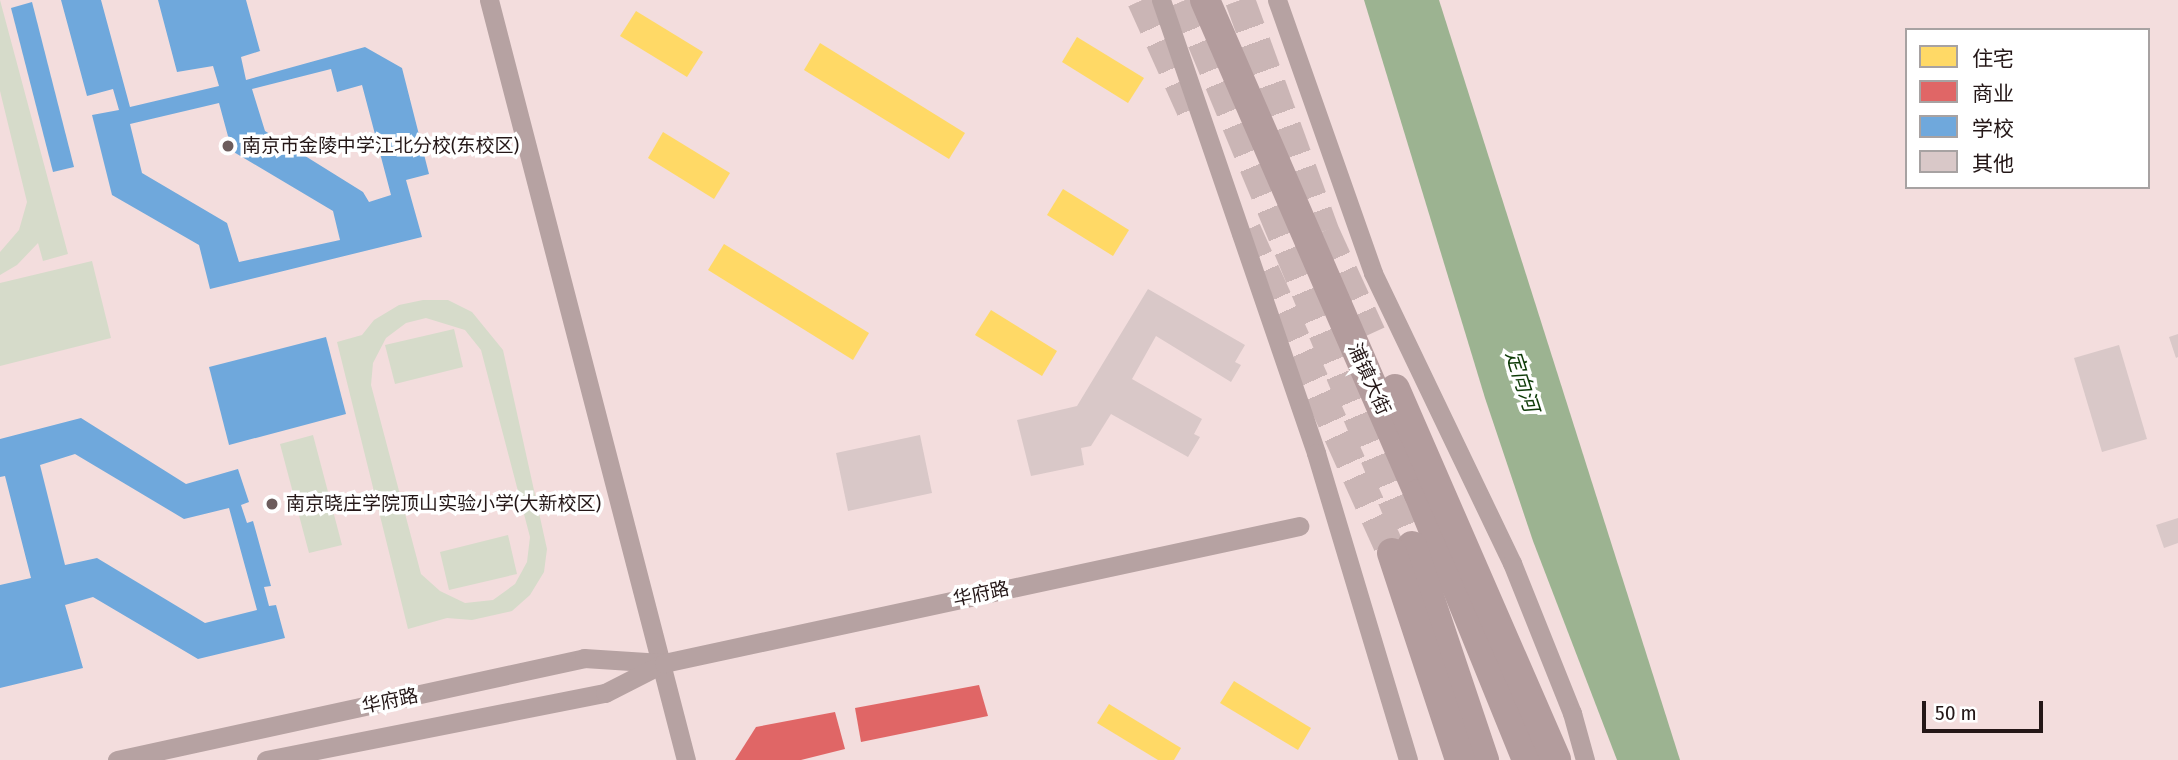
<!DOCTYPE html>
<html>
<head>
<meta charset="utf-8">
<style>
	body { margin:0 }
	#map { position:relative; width:2178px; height:760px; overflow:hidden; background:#f3dddd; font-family:"Fira Sans Condensed","Noto Sans SC",sans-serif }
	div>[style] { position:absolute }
	.green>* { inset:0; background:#d6dbca }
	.water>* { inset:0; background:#9cb391 }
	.homes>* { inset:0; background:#ffd966 }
	.shops>* { inset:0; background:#e06666 }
	.schools>* { inset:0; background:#6fa8dc }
	.building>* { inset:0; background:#d9c8c8 }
	.highway-tunnel>* { height:30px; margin-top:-15px; transform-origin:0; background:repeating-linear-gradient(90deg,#cab5b5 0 30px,transparent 0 45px) }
	.minor>* { height:19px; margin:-9.5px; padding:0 9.5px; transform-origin:9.5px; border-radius:9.5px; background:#b6a2a2 }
	.highway>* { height:30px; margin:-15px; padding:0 15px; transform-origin:15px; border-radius:15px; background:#b39c9d }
	.dots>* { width:19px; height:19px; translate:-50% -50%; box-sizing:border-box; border:4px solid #fff; border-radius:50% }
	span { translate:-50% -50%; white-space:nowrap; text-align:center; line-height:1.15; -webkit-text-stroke:7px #fff; paint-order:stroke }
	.poi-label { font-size:19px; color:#241717 }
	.left { translate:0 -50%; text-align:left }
	.street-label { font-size:19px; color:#241717 }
	.water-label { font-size:21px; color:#0d3a07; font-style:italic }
	.legend { position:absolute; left:1905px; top:28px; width:245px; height:161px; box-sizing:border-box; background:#fff; border:2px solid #a7a2a2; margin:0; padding:9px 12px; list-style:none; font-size:21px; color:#241717 }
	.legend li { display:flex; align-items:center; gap:14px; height:35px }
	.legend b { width:35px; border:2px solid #a7a2a2 }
	.scale { position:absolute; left:1922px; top:701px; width:121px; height:32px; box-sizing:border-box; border:4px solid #241717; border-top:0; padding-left:9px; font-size:21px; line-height:24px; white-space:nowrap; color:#241717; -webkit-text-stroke:5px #fff; paint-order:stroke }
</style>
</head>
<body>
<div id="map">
	<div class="green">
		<i style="clip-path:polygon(0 0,68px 254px,43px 261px,38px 243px,17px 265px,0 275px,0 252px,19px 230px,27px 202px,0 91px)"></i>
		<i style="clip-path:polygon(92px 261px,111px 338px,0 366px,0 283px)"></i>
		<i style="clip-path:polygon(evenodd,423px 300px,448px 300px,472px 312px,503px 350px,547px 549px,544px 572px,530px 595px,512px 611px,472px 620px,447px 618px,408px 629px,337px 342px,362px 335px,374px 320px,399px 305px,423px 300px,426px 318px,465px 330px,481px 350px,530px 537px,527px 562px,515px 584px,493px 600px,465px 603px,440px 591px,421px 574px,371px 385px,373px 363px,386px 338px,406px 323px,426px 318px)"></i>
		<i style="clip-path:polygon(454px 329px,463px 367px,395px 384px,385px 345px)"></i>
		<i style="clip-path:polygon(313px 435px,342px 545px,309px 553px,280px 444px)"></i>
		<i style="clip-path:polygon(508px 535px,517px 574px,449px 590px,440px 552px)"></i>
	</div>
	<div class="water">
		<i style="clip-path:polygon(1364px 0,1439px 0,1680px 760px,1617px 760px,1533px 541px,1485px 398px)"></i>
	</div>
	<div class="homes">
		<i style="clip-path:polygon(636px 11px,703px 52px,687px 77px,620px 36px)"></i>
		<i style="clip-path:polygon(1077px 37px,1144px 78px,1128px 103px,1062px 62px)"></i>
		<i style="clip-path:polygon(820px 43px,965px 133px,949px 159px,804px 70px)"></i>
		<i style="clip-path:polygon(663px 132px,730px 173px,714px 199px,648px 158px)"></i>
		<i style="clip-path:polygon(1063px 189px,1129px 230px,1113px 256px,1047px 215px)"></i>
		<i style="clip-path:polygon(724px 244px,869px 333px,853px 360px,708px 270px)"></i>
		<i style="clip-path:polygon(991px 310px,1057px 351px,1042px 376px,975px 335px)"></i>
		<i style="clip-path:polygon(1234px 681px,1311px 728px,1298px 750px,1220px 703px)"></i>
		<i style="clip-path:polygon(1109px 704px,1181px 748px,1174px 760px,1158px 760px,1097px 723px)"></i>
	</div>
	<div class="shops">
		<i style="clip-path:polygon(979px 685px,988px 716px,861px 742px,855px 708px)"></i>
		<i style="clip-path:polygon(835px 712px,845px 749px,801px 760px,735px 760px,756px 727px)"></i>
	</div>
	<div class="schools">
		<i style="clip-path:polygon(evenodd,61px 0,101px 0,130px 107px,219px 86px,213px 66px,177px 72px,158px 0,246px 0,260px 51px,241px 57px,246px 80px,365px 47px,402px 68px,429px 174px,406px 180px,422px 237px,210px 289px,199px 245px,112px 195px,92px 115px,119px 110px,113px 89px,87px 96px,61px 0,331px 69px,337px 92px,362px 85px,391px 195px,369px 202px,363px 192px,265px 131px,252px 89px,331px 69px,61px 0,219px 103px,232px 151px,333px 211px,340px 240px,239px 262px,227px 223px,142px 173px,130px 124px,219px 103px)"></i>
		<i style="clip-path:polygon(32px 2px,74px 167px,53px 172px,11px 8px)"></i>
		<i style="clip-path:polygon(326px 337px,346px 414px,229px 445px,209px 367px)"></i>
		<i style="clip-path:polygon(evenodd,81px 418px,186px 484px,238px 469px,249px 502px,241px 505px,247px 523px,253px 521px,271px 586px,264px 587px,269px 606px,276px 605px,285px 638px,198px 659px,93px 597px,65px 605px,83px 668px,0 688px,0 585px,31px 578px,5px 476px,0 477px,0 439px,81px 418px,75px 454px,184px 519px,229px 508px,257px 610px,205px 623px,97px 558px,65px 565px,40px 465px,75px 454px)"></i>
	</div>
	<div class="building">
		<i style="clip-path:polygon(1148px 289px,1245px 345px,1235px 362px,1241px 365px,1231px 382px,1156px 336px,1132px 379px,1202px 419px,1194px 434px,1200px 437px,1188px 457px,1111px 414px,1091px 446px,1081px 448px,1084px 465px,1031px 476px,1017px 420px,1077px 406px)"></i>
		<i style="clip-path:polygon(2178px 334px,2178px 357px,2176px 358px,2169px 337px)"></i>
		<i style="clip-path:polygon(2119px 345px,2147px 439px,2102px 452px,2074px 358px)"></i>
		<i style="clip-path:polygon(920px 435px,932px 493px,848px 511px,836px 453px)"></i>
		<i style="clip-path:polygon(2178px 518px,2178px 543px,2164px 548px,2156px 525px)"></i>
	</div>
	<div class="highway-tunnel">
		<i style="left:1142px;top:0;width:129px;rotate:65.8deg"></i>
		<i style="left:1185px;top:0;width:591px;rotate:67.42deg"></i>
		<i style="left:1240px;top:0;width:246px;rotate:70deg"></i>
		<i style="left:1324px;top:231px;width:113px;rotate:65.5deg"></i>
		<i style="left:1246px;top:230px;width:354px;rotate:65.7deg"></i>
	</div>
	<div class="minor">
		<i style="left:489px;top:0;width:785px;rotate:75.47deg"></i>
		<i style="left:1161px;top:0;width:479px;rotate:71.1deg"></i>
		<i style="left:1316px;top:453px;width:320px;rotate:73.3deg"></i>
		<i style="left:1277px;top:0;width:289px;rotate:70.6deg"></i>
		<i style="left:1373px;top:273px;width:322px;rotate:64.4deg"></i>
		<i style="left:1512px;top:563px;width:162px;rotate:68.2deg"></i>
		<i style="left:1572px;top:713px;width:49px;rotate:74.5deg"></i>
		<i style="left:117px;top:760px;width:478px;rotate:-12.3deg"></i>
		<i style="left:584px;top:658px;width:78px;rotate:3.7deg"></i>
		<i style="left:266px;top:760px;width:346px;rotate:-11.2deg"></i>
		<i style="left:605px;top:693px;width:66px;rotate:-27deg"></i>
		<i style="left:664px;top:663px;width:650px;rotate:-12.17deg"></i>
	</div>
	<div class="highway">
		<i style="left:1205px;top:0;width:538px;rotate:66.58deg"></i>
		<i style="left:1419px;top:494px;width:287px;rotate:67.9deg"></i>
		<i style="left:1395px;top:389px;width:404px;rotate:66.5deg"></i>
		<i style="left:1412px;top:546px;width:226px;rotate:71.4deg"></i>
		<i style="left:1392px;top:553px;width:218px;rotate:71.8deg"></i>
	</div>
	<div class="dots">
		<i style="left:228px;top:146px;background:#6c5c5c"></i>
		<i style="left:272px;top:504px;background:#6c5c5c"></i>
	</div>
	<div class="poi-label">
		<span class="left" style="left:242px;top:146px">南京市金陵中学江北分校(东校区)</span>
		<span class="left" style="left:286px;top:504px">南京晓庄学院顶山实验小学(大新校区)</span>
	</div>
	<div class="street-label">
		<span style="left:1369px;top:379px;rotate:66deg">浦镇大街</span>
		<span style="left:981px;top:594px;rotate:-12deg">华府路</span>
		<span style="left:390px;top:701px;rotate:-12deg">华府路</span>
	</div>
	<div class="water-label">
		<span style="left:1522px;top:381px;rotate:72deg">定向河</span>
	</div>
	<ul class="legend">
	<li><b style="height:19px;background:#ffd966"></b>住宅</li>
	<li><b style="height:19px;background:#e06666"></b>商业</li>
	<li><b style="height:19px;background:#6fa8dc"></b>学校</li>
	<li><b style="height:19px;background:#d9c8c8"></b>其他</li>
	</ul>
	<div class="scale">50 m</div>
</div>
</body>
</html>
